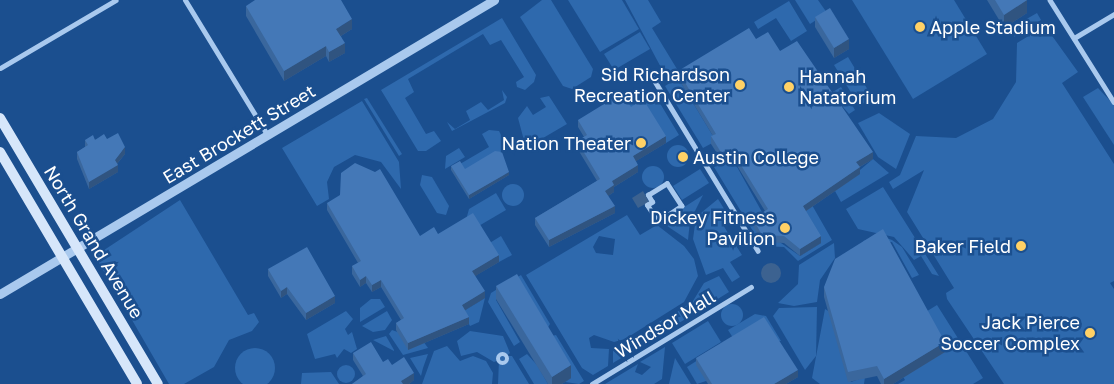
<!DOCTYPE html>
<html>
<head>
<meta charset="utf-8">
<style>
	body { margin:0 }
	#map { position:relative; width:1114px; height:384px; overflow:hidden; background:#1b4f8f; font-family:"Golos Text",sans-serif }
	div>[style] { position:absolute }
	.green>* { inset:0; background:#2e69ad }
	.round { border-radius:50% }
	.water>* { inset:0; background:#3c6290 }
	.pedestrian>* { height:4.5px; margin:-2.25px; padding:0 2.25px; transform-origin:2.25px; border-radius:2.25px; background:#a9c9ee }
	.pedestrian>.ring { margin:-2.25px; padding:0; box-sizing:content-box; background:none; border:4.5px solid #a9c9ee; border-radius:50% }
	.minor>* { height:5px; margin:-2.5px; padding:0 2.5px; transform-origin:2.5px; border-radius:2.5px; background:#a9c9ee }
	.tertiary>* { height:9px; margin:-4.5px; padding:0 4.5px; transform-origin:4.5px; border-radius:4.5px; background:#a9c9ee }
	.secondary>* { height:10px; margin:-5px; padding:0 5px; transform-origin:5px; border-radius:5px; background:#d6e6fa }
	.wall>* { inset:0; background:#3a679d }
	.shaded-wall>* { inset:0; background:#305480 }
	.building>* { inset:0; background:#4478b7 }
	.dots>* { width:14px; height:14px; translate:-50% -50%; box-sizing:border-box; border:2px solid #1b4f8f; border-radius:50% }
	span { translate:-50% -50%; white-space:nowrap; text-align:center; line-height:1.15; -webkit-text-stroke:5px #1b4f8f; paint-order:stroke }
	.poi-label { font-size:18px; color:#fff }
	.left { translate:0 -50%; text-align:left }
	.right { translate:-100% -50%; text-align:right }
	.street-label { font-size:18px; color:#fff }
</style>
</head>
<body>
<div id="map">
	<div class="green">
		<i style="clip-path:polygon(542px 0,551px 0,593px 69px,591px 77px,572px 89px,563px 86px,520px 17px)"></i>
		<i style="clip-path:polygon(568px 0,622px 0,639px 29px,600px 52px)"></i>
		<i style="clip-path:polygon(625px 0,648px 0,661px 22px,652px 28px,677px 69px,665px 75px)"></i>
		<i style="clip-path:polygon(795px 0,818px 0,827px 13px,810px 24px)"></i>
		<i style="clip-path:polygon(852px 0,954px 0,987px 54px,913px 99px)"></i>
		<i style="clip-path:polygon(789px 1px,807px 31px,791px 41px,776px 18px,758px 29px,754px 22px)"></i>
		<i style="clip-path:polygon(1037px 13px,1041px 20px,1014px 37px,1011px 28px)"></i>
		<i style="clip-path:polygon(502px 18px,536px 75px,534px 82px,525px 90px,517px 87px,516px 82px,524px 77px,501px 40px,490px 45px,483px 34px,408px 79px,414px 92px,405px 98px,426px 134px,434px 131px,441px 141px,426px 151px,418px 151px,381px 90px)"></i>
		<i style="clip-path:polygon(1045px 26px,1078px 72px,1062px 83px,1114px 164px,1114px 281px,1110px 283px,1114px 289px,1114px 384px,1004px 384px,947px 299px,946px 293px,954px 288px,907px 212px,924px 170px,893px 189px,889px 182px,900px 175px,916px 136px,956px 138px,993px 119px,1016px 82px,1017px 43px)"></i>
		<i style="clip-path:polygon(640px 32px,650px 49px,614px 70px,604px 54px)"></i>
		<i style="clip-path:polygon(848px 57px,871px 95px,860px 107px,834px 65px)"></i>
		<i style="clip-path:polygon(678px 78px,716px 141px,703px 148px,665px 86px)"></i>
		<i style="clip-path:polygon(841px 87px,855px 110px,849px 114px,831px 93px)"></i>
		<i style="clip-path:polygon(1098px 88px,1114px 105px,1114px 145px,1083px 97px)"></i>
		<i style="clip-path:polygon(502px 90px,507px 97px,505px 103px,452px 131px,447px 122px,455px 129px,470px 120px,466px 111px,481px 102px,488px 110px,504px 100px)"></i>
		<i style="clip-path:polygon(652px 90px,679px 135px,666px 143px,643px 106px,631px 114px,622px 100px,636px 92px,640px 97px)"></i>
		<i style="clip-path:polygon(549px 96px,567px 124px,526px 148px,518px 118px,527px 106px,533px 115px,546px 107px,540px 98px)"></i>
		<i style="clip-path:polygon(367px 98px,402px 154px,399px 156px,364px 99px)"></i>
		<i style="clip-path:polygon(362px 101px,399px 162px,401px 189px,381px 162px,355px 155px,334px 167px,327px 182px,329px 199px,317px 206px,282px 148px)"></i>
		<i style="clip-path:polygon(879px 113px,910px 134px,896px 169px,878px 157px,858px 123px)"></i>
		<i style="clip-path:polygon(489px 130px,499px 131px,508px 149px,465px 172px,460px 164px,489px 147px,482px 134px)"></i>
		<i class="round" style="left:667px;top:145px;width:22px;height:22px"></i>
		<i style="clip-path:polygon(459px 148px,465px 157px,445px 169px,446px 156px)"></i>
		<i style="clip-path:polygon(731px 156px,778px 241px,800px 256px,821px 243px,802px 211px,812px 205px,832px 240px,798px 261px,784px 247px,762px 246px,714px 167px)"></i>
		<i style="clip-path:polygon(873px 159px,889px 173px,841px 202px,835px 191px)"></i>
		<i class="round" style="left:642px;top:166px;width:22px;height:22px"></i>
		<i style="clip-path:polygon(700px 169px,709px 183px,682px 200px,673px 186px)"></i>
		<i style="clip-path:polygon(422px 175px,432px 177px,449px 206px,446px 215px,437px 213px,420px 185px)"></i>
		<i class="round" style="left:502px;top:184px;width:22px;height:22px"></i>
		<i style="clip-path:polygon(883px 187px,939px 276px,932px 274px,921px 256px,914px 260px,894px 237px,858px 229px,846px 209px)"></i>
		<i style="clip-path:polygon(496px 193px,506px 210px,477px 227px,466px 220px,469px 209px)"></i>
		<i style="clip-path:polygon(703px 195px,690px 221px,688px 240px,661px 222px)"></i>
		<i style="clip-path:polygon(718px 199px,731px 220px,723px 225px,742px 255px,730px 262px,740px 277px,732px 282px,723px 268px,706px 275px,693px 239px,696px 217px)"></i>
		<i style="clip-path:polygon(180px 200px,248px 315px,254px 313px,259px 322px,252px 331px,229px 340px,214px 367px,184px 384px,169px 384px,95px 256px)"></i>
		<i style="clip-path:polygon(evenodd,627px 215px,640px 235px,657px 225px,684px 246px,694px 259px,698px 276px,684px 302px,625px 339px,614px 342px,594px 335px,589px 338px,591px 348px,609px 349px,608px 366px,593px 375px,582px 368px,526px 275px,627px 215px,599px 236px,615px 239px,613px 255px,596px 253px,593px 247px,599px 236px)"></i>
		<i style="clip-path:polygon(501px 236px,512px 255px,499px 262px,488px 244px)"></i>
		<i style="clip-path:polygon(881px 236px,892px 240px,902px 247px,919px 275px,912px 278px,892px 242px,866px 245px,863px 241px)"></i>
		<i style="clip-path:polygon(834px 243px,835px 258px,820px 280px,817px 302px,794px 306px,778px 303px,798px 284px,799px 265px)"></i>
		<i style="clip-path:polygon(521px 275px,550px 324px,547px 329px,506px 284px)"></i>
		<i style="clip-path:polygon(719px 276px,729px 292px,679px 323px,677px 312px,693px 301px,704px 283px)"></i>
		<i style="clip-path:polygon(499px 288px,496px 300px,520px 342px,514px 346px,488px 302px,491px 293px)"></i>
		<i style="clip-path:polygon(485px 298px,479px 322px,470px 326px,462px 312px)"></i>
		<i style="clip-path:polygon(371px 299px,380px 299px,385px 307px,360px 322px,360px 308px)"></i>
		<i class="round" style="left:721px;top:304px;width:22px;height:22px"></i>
		<i style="clip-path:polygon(937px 305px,983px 378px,973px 384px,898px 384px,905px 380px,902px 375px,924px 313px)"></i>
		<i style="clip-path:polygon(817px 307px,816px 356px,805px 370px,773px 316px,779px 308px)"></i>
		<i style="clip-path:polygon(825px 309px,830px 312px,851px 382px,865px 377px,864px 384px,820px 384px,812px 378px)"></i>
		<i style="clip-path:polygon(346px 311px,353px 319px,345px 329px,348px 335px,352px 332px,357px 349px,351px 353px,344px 349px,337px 358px,335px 354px,315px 359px,307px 334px)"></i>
		<i style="clip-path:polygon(387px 311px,392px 320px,385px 330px,373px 332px,362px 326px)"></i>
		<i style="clip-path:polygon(755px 314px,766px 316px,781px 341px,735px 341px,728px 330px)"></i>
		<i style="clip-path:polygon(665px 318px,675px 325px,650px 340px,648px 329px)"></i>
		<i style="clip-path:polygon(708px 321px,721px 342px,685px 364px,672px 343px)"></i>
		<i style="clip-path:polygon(392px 330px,423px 341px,428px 348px,403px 355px,389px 334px)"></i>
		<i style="clip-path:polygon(470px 331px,503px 336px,510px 353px,506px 356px,512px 356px,529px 384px,498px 384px,499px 360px,494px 362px,477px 352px,461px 356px,457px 341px)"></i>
		<i style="clip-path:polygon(556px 335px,584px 381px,579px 384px,565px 382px,571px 378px,552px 336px)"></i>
		<i style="clip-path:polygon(386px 336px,394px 350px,394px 351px,373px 340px)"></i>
		<i style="clip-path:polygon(638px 336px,646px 343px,613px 363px,613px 349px)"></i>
		<i style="clip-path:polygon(723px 344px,706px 381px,697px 384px,687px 367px)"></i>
		<i style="clip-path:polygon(447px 346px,460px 361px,473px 356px,486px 361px,493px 373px,492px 384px,422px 384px,434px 351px)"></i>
		<i style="clip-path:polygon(665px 347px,662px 379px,654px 384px,605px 384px,638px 364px,635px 372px,642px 375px,651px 367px,640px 362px)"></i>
		<i class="round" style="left:235px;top:348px;width:40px;height:40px"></i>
		<i style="clip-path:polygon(428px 354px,423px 368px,421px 376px,410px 358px)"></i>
		<i style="clip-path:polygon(527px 354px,537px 365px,548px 384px,534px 384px,519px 359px)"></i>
		<i style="clip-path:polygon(675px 358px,691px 384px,669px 384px)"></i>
		<i class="round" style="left:337px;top:365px;width:18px;height:18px"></i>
		<i style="clip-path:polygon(331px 372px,339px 384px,301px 384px,302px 373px)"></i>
	</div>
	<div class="water">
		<i style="clip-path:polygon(643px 191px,649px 202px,638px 208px,632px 198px)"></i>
		<i class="round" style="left:761px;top:263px;width:20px;height:20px"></i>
	</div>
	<div class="pedestrian">
		<i style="left:1050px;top:0;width:120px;rotate:57.9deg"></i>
		<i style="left:653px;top:78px;width:202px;rotate:58.7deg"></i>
		<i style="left:667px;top:183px;width:27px;rotate:57deg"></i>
		<i style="left:682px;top:206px;width:29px;rotate:146deg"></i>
		<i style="left:658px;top:222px;width:20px;rotate:-123deg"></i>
		<i style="left:647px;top:205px;width:6px;rotate:-31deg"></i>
		<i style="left:652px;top:202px;width:8px;rotate:-120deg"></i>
		<i style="left:648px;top:195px;width:22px;rotate:-32deg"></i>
		<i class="ring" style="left:498px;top:354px;width:5.5px;height:5.5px"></i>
		<i style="left:592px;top:384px;width:186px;rotate:-31.4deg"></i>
	</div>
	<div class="minor">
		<i style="left:185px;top:0;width:159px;rotate:58.6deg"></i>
		<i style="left:1074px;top:38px;width:47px;rotate:-31deg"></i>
		<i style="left:0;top:68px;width:134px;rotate:-30.4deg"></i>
	</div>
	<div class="tertiary">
		<i style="left:0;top:294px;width:575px;rotate:-30.76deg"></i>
	</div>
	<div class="secondary">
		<i style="left:0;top:118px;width:309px;rotate:59.3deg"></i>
		<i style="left:0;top:152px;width:269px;rotate:59.4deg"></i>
	</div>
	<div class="wall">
		<i style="clip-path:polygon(987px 0,1027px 0,1027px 13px,1004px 28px)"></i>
		<i style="clip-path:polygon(246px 6px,352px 29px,341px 36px,345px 53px,329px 62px,326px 56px,284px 81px,246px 16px)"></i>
		<i style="clip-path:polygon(815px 17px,849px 49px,834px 58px,815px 27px)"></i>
		<i style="clip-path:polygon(756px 39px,780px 51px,873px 159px,860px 167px,860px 174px,806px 211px,821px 243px,800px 256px,784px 243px,762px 242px,753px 226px,753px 219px,765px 211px,731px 156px,722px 161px,711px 144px,711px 136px,713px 136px,678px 78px,678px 71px)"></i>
		<i style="clip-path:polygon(631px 107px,666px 143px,636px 161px,638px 172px,614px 187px,614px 192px,608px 196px,615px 213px,549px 247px,535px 225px,535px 218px,597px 181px,577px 148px,577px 141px,584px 137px,578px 127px,578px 120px)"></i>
		<i style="clip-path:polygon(107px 139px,125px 154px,117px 164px,118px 172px,89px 189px,77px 159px,77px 152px,85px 147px,85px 140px)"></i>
		<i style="clip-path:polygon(451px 166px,465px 169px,509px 175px,469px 199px,451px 170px)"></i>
		<i style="clip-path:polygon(327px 203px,420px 236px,438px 234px,499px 262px,475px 276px,485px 298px,465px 310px,469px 324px,408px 350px,396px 330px,396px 323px,401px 320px,381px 287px,372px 292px,366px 283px,360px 287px,352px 274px,352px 266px,358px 263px,327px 210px)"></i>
		<i style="clip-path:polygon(268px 269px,335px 303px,306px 320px,287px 294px,281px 298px,268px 276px)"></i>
		<i style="clip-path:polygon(496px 286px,571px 378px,562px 384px,548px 384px,496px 299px)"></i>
		<i style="clip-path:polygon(824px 287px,945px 352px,893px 384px,881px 384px,877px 376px,848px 382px,824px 297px)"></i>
		<i style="clip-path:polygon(353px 353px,392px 365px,414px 380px,409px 384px,352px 384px,363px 376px,353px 360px)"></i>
		<i style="clip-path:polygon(696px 358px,798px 377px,786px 384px,708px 384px,696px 365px)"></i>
	</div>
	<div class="shaded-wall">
		<i style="clip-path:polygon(1027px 0,1027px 13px,1004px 28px,1004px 15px)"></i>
		<i style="clip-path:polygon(352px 19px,352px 29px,336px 39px,336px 29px)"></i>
		<i style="clip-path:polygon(849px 39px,849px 49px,834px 58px,834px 48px)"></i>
		<i style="clip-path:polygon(345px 43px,345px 53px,329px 62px,329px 52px)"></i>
		<i style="clip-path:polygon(326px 46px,326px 56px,284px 81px,284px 71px)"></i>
		<i style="clip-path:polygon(666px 136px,666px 143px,633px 163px,633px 156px)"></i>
		<i style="clip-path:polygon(125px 147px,125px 154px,115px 166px,118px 165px,118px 172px,89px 189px,89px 182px,115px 160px)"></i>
		<i style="clip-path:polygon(731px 149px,731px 156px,722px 161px,722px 154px)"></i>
		<i style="clip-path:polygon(873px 152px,873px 159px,856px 169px,856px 162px)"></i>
		<i style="clip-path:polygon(638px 165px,638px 172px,614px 187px,614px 192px,605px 198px,605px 191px,612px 181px)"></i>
		<i style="clip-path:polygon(860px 167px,860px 174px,803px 213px,803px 206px)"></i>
		<i style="clip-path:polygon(509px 172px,509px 175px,469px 199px,469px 195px)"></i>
		<i style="clip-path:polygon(615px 206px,615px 213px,549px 247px,549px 240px)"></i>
		<i style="clip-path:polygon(821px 236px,821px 243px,800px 256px,800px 249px)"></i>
		<i style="clip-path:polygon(499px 255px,499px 262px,472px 278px,472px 271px)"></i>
		<i style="clip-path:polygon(366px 276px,366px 283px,360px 287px,360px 280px)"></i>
		<i style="clip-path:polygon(381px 280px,381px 287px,372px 292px,372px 285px)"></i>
		<i style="clip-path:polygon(287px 287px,287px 294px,281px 298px,281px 291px)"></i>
		<i style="clip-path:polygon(485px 291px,485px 298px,462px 312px,462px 305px)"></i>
		<i style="clip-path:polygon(335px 296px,335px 303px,306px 320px,306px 313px)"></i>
		<i style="clip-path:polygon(469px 317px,469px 324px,408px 350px,408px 343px)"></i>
		<i style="clip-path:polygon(945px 342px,945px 352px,893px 384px,884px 384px,884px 379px)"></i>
		<i style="clip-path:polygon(571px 365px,571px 378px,562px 384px,552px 384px,552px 377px)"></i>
		<i style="clip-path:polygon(798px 370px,798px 377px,786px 384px,774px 384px)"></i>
		<i style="clip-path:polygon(414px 373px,414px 380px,409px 384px,401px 384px,401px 381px)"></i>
	</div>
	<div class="building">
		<i style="clip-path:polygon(255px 0,341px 0,352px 19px,336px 29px,345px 43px,329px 52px,326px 46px,284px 71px,246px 6px)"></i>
		<i style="clip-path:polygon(995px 0,1027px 0,1004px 15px)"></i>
		<i style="clip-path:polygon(830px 8px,849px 39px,834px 48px,815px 17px)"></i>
		<i style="clip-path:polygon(749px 28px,756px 39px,768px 32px,780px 51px,797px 41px,873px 152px,856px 162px,860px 167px,803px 206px,821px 236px,800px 249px,784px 236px,762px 235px,753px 219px,768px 209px,731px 149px,722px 154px,711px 136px,716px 134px,678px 71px)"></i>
		<i style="clip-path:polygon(622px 93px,631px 107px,643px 99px,666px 136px,633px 156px,638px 165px,612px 181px,614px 185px,605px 191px,615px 206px,549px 240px,535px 218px,600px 179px,577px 141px,587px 135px,578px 120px)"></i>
		<i style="clip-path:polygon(118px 133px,125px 147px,115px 160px,118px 165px,89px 182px,77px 152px,88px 145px,85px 140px,93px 135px,95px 140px,104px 134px,107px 139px)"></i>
		<i style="clip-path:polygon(495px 151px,502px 152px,509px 172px,469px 195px,451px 166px,460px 161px,465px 169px)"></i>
		<i style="clip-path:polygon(355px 163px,375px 172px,380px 169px,420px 236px,434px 227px,438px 234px,473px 213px,499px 255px,472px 271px,485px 291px,462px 305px,469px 317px,408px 343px,396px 323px,404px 318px,381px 280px,372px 285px,366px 276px,360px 280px,352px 266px,361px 261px,327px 203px,340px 195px,341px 173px)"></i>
		<i style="clip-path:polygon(883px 229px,945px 342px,884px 379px,877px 366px,848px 372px,824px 287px,835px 259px)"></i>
		<i style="clip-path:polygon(307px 247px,335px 296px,306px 313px,287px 287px,281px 291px,268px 269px)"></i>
		<i style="clip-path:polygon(517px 274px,571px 365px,552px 377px,496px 286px)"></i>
		<i style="clip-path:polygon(764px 317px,798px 370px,774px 384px,712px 384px,696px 358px)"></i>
		<i style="clip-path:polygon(371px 342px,383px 362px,388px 359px,392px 365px,404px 357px,414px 373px,401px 381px,403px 384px,352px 384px,366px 374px,353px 353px)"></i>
	</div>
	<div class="dots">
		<i style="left:920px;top:27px;background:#ffd166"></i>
		<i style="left:740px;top:85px;background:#ffd166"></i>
		<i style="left:789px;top:87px;background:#ffd166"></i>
		<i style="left:641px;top:143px;background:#ffd166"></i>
		<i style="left:683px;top:157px;background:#ffd166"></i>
		<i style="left:785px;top:228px;background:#ffd166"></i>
		<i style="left:1021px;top:246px;background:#ffd166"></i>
		<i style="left:1090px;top:333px;background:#ffd166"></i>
	</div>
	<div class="poi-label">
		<span class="left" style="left:930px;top:27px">Apple Stadium</span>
		<span class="right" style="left:730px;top:85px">Sid Richardson<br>Recreation Center</span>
		<span class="left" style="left:799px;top:87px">Hannah<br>Natatorium</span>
		<span class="right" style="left:631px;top:143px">Nation Theater</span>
		<span class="left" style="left:693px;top:157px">Austin College</span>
		<span class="right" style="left:775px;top:228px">Dickey Fitness<br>Pavilion</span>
		<span class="right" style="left:1011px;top:246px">Baker Field</span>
		<span class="right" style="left:1080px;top:333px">Jack Pierce<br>Soccer Complex</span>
	</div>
	<div class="street-label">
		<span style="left:239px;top:134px;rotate:-31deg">East Brockett Street</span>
		<span style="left:94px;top:242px;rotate:59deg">North Grand Avenue</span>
		<span style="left:665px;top:324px;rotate:-31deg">Windsor Mall</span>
	</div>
</div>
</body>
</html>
